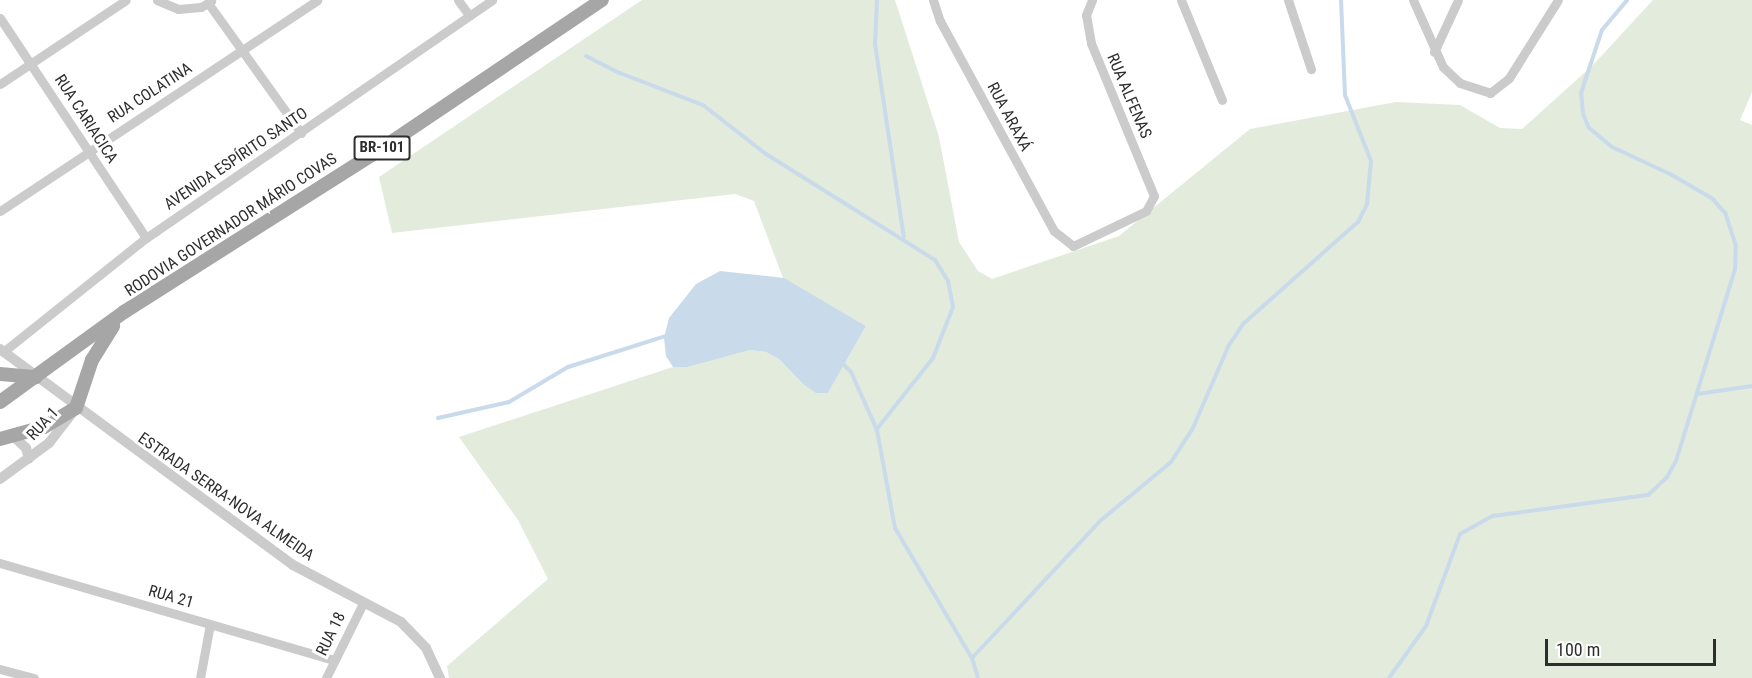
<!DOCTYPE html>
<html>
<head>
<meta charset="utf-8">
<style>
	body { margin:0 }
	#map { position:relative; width:1752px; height:678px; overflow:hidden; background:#fff; font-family:"Roboto Condensed",sans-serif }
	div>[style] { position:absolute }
	.green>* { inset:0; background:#e3ebdc }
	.water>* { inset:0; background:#c9daea }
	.stream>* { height:4px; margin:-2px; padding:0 2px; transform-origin:2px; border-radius:2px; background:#c9daea }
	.minor>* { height:9px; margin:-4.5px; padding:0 4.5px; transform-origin:4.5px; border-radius:4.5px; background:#cbcbcb }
	.tertiary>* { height:10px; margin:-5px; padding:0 5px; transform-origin:5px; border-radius:5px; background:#cbcbcb }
	.primary>* { height:14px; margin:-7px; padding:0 7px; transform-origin:7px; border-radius:7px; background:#a6a6a6 }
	span { translate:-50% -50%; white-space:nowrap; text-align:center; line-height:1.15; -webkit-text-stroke:6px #fff; paint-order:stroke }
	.shield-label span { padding:2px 4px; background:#fff; border:2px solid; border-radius:4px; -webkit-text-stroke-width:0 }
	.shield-label { font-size:15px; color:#2e2e2e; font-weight:700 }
	.street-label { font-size:16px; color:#2e2e2e }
	.scale { position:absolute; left:1545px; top:639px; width:171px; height:27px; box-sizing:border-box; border:3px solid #2e2e2e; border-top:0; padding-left:8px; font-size:18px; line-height:21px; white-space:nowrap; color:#2e2e2e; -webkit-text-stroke:4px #fff; paint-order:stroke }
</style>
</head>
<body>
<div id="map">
	<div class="green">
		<i style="clip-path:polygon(642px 0,895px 0,939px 137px,959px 242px,978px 271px,992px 279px,1119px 236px,1250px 129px,1396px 102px,1460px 105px,1500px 128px,1522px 129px,1593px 65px,1653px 0,1752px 0,1752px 92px,1740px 120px,1752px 125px,1752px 678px,449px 678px,447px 666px,548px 579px,518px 520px,459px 437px,673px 367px,688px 367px,750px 350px,766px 352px,779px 359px,803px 384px,828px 393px,866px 326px,783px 278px,754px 201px,735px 194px,392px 233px,379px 177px)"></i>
	</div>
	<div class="water">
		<i style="clip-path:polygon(720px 271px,784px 278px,866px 326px,828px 393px,816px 393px,803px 384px,779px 359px,766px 352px,750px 350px,688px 367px,673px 367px,666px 356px,664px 338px,669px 318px,696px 284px)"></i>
	</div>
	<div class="stream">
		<i style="left:877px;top:0;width:44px;rotate:92.6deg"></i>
		<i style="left:875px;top:44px;width:195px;rotate:81.5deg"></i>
		<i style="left:586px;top:56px;width:38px;rotate:27deg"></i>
		<i style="left:620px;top:73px;width:89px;rotate:21.1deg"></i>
		<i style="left:703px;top:105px;width:80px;rotate:37.9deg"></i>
		<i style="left:766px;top:154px;width:199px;rotate:32.1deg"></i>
		<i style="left:935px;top:260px;width:25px;rotate:58deg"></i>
		<i style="left:948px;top:281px;width:26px;rotate:79deg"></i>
		<i style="left:953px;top:307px;width:55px;rotate:111.4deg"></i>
		<i style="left:933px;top:358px;width:90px;rotate:128.3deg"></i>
		<i style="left:843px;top:364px;width:11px;rotate:45deg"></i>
		<i style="left:851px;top:372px;width:64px;rotate:65.9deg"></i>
		<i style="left:877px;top:430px;width:100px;rotate:79.6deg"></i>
		<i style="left:895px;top:528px;width:151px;rotate:59.4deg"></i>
		<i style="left:972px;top:658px;width:21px;rotate:73deg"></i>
		<i style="left:1697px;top:394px;width:56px;rotate:-8.3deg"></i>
		<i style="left:438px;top:418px;width:73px;rotate:-12.7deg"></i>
		<i style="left:509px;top:402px;width:69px;rotate:-30.7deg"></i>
		<i style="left:568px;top:367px;width:103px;rotate:-17.6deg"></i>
		<i style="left:972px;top:658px;width:187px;rotate:-46.9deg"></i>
		<i style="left:1100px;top:521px;width:92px;rotate:-39.7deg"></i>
		<i style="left:1171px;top:462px;width:38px;rotate:-57deg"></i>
		<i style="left:1192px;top:430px;width:93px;rotate:-66.5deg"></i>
		<i style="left:1229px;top:345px;width:25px;rotate:-56deg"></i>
		<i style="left:1243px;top:324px;width:154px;rotate:-41.6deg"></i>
		<i style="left:1358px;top:222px;width:20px;rotate:-63deg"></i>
		<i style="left:1367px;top:204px;width:43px;rotate:-84.7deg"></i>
		<i style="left:1371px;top:161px;width:71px;rotate:-111.5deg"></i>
		<i style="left:1345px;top:95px;width:95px;rotate:-92.4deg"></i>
		<i style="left:1389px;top:678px;width:64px;rotate:-54.6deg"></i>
		<i style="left:1426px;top:626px;width:98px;rotate:-69.7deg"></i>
		<i style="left:1460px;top:534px;width:38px;rotate:-29deg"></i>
		<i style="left:1493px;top:516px;width:156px;rotate:-7.7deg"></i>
		<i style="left:1648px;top:495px;width:26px;rotate:-43deg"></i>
		<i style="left:1667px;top:477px;width:18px;rotate:-61deg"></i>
		<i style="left:1676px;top:461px;width:201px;rotate:-72.9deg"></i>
		<i style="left:1735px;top:269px;width:23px;rotate:-88deg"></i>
		<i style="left:1736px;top:246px;width:35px;rotate:-108deg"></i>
		<i style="left:1725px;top:213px;width:18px;rotate:-131deg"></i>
		<i style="left:1713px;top:199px;width:50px;rotate:-149.8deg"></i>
		<i style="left:1670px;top:174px;width:64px;rotate:-155deg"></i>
		<i style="left:1612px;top:147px;width:30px;rotate:-140deg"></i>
		<i style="left:1589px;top:128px;width:15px;rotate:-113deg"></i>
		<i style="left:1583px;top:114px;width:21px;rotate:-95deg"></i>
		<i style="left:1581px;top:93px;width:66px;rotate:-71.6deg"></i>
		<i style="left:1602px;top:30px;width:39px;rotate:-50deg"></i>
	</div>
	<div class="minor">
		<i style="left:157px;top:0;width:23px;rotate:23deg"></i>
		<i style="left:178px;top:9px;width:23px;rotate:-5deg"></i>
		<i style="left:201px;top:7px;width:12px;rotate:-31deg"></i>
		<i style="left:458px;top:0;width:19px;rotate:54deg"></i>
		<i style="left:933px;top:0;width:22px;rotate:72deg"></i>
		<i style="left:940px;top:21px;width:239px;rotate:61.5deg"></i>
		<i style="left:1054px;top:231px;width:24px;rotate:38deg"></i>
		<i style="left:1073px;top:246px;width:81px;rotate:-25.6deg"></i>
		<i style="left:1146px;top:211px;width:17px;rotate:-62deg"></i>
		<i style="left:1154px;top:196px;width:165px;rotate:-112.4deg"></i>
		<i style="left:1091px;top:43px;width:28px;rotate:-100deg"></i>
		<i style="left:1086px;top:15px;width:16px;rotate:-68deg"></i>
		<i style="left:1181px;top:0;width:108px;rotate:67.7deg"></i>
		<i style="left:1288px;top:0;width:73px;rotate:71.6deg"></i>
		<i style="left:1413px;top:0;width:73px;rotate:65.9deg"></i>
		<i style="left:1443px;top:67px;width:23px;rotate:43deg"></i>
		<i style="left:1460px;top:83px;width:32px;rotate:18deg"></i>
		<i style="left:1490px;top:93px;width:24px;rotate:-38deg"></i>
		<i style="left:1509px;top:78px;width:92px;rotate:-57.9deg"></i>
		<i style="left:208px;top:3px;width:160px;rotate:54.4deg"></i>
		<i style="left:0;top:18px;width:264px;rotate:56.4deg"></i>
		<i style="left:1434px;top:52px;width:57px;rotate:-65.2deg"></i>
		<i style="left:0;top:84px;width:151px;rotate:-33.7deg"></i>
		<i style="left:0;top:211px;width:381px;rotate:-33.6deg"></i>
		<i style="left:3px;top:352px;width:183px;rotate:-38.6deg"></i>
		<i style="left:146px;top:238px;width:420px;rotate:-34.5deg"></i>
		<i style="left:0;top:563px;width:348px;rotate:16.2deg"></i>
		<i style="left:0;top:669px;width:35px;rotate:15deg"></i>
		<i style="left:200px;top:678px;width:55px;rotate:-79.5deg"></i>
		<i style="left:326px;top:678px;width:84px;rotate:-63.7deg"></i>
	</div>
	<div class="tertiary">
		<i style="left:0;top:349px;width:364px;rotate:36.4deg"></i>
		<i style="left:293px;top:565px;width:122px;rotate:27.8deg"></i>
		<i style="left:401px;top:622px;width:36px;rotate:46deg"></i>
		<i style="left:426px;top:648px;width:33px;rotate:65deg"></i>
		<i style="left:11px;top:434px;width:21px;rotate:43deg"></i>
		<i style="left:26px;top:448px;width:11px;rotate:75deg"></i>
		<i style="left:0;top:479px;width:61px;rotate:-36.3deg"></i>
		<i style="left:49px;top:443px;width:44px;rotate:-52.4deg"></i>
	</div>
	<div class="primary">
		<i style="left:0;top:374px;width:36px;rotate:5deg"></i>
		<i style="left:0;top:402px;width:153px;rotate:-36deg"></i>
		<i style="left:124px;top:312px;width:301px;rotate:-32.4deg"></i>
		<i style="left:378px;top:151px;width:270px;rotate:-34deg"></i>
		<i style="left:0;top:439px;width:46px;rotate:-15.3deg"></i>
		<i style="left:44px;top:427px;width:37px;rotate:-31deg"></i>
		<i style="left:76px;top:408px;width:51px;rotate:-71.6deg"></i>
		<i style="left:92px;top:360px;width:40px;rotate:-58deg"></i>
	</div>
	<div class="shield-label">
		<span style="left:382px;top:148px">BR-101</span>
	</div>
	<div class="street-label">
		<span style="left:150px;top:93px;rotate:-33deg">RUA COLATINA</span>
		<span style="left:1129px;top:96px;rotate:67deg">RUA ALFENAS</span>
		<span style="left:1009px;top:117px;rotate:62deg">RUA ARAXÁ</span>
		<span style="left:86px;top:119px;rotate:57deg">RUA CARIACICA</span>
		<span style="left:236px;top:159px;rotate:-34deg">AVENIDA ESPÍRITO SANTO</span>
		<span style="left:231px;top:225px;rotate:-33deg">RODOVIA GOVERNADOR MÁRIO COVAS</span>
		<span style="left:43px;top:424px;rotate:-47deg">RUA 1</span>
		<span style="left:226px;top:497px;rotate:35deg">ESTRADA SERRA-NOVA ALMEIDA</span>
		<span style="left:171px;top:597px;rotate:16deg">RUA 21</span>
		<span style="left:331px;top:634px;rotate:-64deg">RUA 18</span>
	</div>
	<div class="scale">100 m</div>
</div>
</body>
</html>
